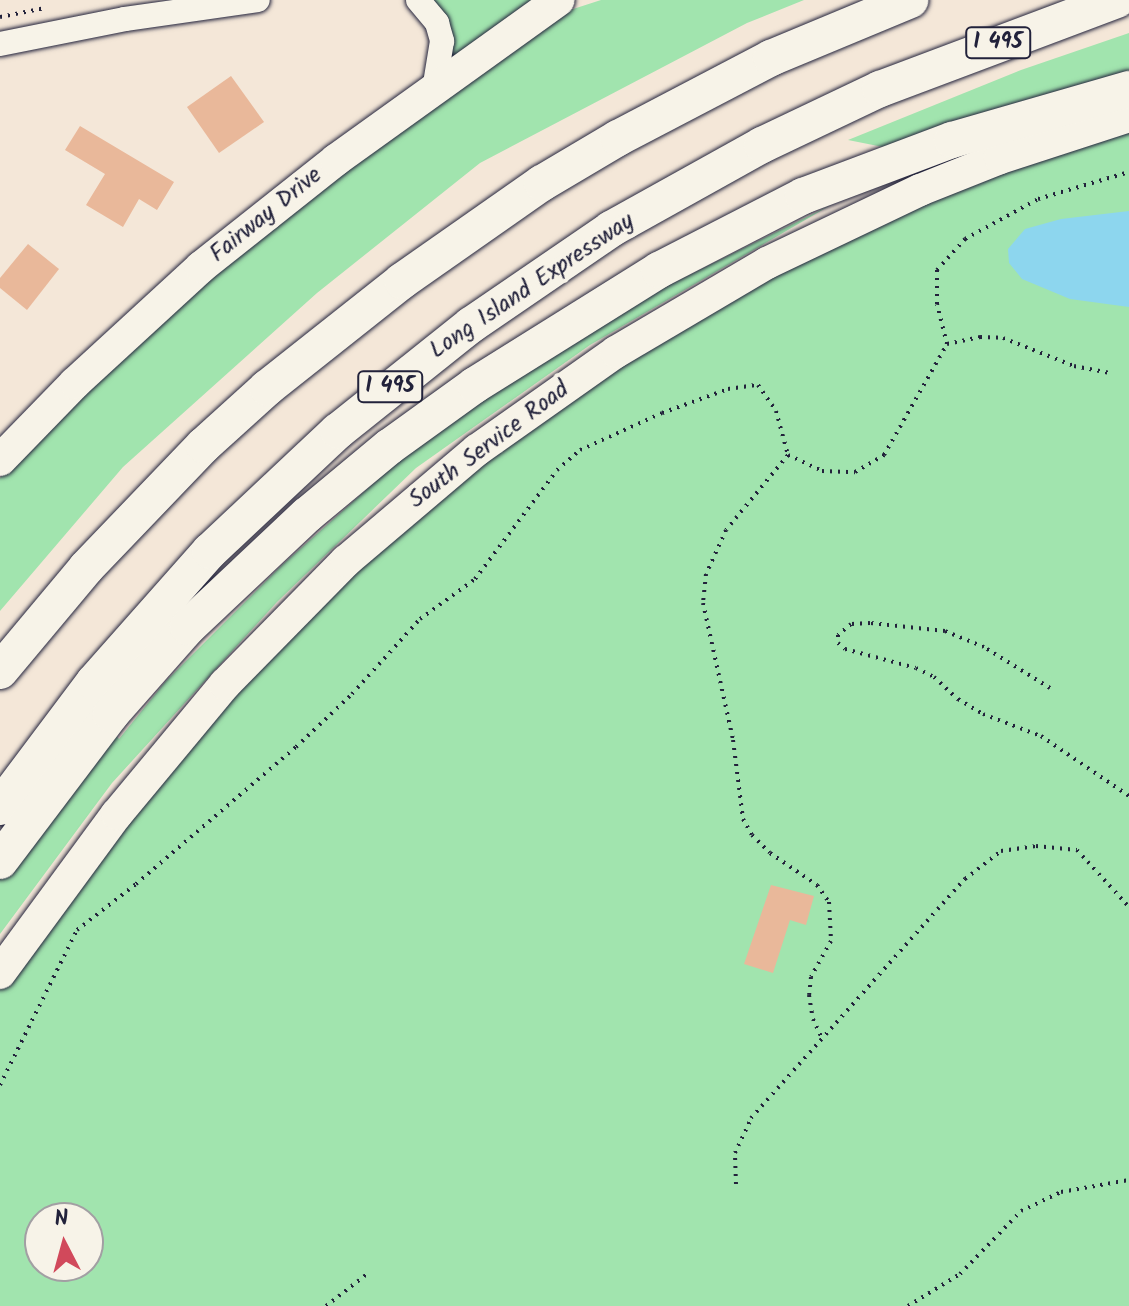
<!DOCTYPE html>
<html>
<head>
<meta charset="utf-8">
<style>
	body { margin:0 }
	#map { position:relative; width:1129px; height:1306px; overflow:hidden; background:#f4e7d8; font-family:Kalam,sans-serif }
	div>[style] { position:absolute }
	.green>* { inset:0; background:#a1e4ae }
	.water>* { inset:0; background:#8dd6ee }
	.building>* { inset:0; background:#e9b89a }
	.path>* { height:4px; margin-top:-2px; transform-origin:0; background:repeating-linear-gradient(90deg,#22223b 0 2px,transparent 0 8px) }
	.roads { filter:drop-shadow(0 0 2px #22223b) drop-shadow(0 0 2px #22223b) }
	.minor>* { height:24px; margin:-12px; padding:0 12px; transform-origin:12px; border-radius:12px; background:#f7f3e8 }
	.major>* { height:32px; margin:-16px; padding:0 16px; transform-origin:16px; border-radius:16px; background:#f7f3e8 }
	.highway>* { height:36px; margin:-18px; padding:0 18px; transform-origin:18px; border-radius:18px; background:#f7f3e8 }
	span { translate:-50% -50%; white-space:nowrap; text-align:center; line-height:1.15; -webkit-text-stroke:8px #f7f3e8; paint-order:stroke }
	.shield-label span { padding:2px 6px; background:#f7f3e8; border:2px solid; border-radius:6px; -webkit-text-stroke-width:0 }
	.shield-label { font-size:22px; color:#22223b; font-weight:700 }
	.street-label { font-size:24px; color:#22223b }
	.north { position:absolute; left:24px; top:1202px; width:80px; height:80px; box-sizing:border-box; background:#f7f3e8; border:2px solid #a29fa3; border-radius:50%; rotate:354deg; font-size:22px; font-weight:700; line-height:32px; text-align:center; color:#22223b }
	.north::after { content:''; display:block; margin:auto; width:28px; height:36px; background:#d1495b; clip-path:polygon(50% 0,100% 100%,50% 72%,0 100%) }
</style>
</head>
<body>
<div id="map">
	<div class="green">
		<i style="clip-path:polygon(418px 0,559px 0,434px 90px,440px 61px)"></i>
		<i style="clip-path:polygon(601px 0,804px 0,747px 23px,480px 163px,317px 293px,123px 467px,0 611px,0 478px,42px 432px,217px 270px,434px 104px,567px 11px)"></i>
		<i style="clip-path:polygon(1129px 33px,1129px 79px,888px 148px,848px 140px,1021px 70px)"></i>
		<i style="clip-path:polygon(evenodd,1129px 123px,1129px 1306px,0 1306px,0 982px,165px 761px,463px 467px,792px 257px,1129px 123px,40px 1218px,88px 1218px,88px 1266px,40px 1266px,40px 1218px)"></i>
		<i style="clip-path:polygon(831px 205px,590px 345px,416px 468px,277px 602px,112px 783px,0 934px,0 877px,112px 731px,119px 739px,165px 682px,282px 565px,394px 465px,487px 394px,616px 311px)"></i>
	</div>
	<div class="water">
		<i style="clip-path:polygon(1129px 211px,1129px 307px,1070px 299px,1022px 279px,1009px 263px,1008px 249px,1025px 229px,1061px 219px)"></i>
	</div>
	<div class="building">
		<i style="clip-path:polygon(231px 76px,264px 122px,219px 153px,187px 107px)"></i>
		<i style="clip-path:polygon(80px 126px,174px 182px,157px 210px,139px 199px,123px 227px,86px 205px,105px 174px,65px 150px)"></i>
		<i style="clip-path:polygon(28px 244px,59px 269px,27px 310px,0 288px,0 278px)"></i>
		<i style="clip-path:polygon(771px 885px,814px 896px,806px 925px,790px 920px,773px 973px,744px 964px)"></i>
	</div>
	<div class="path">
		<i style="left:0;top:17px;width:46px;rotate:-11.3deg"></i>
		<i style="left:947px;top:344px;width:34px;rotate:-12deg"></i>
		<i style="left:980px;top:337px;width:23px;rotate:2deg"></i>
		<i style="left:1003px;top:338px;width:76px;rotate:21.5deg"></i>
		<i style="left:1074px;top:366px;width:38px;rotate:11deg"></i>
		<i style="left:788px;top:455px;width:97px;rotate:129.6deg"></i>
		<i style="left:726px;top:530px;width:48px;rotate:114.4deg"></i>
		<i style="left:706px;top:574px;width:29px;rotate:96deg"></i>
		<i style="left:703px;top:603px;width:140px;rotate:77.6deg"></i>
		<i style="left:733px;top:740px;width:80px;rotate:82.8deg"></i>
		<i style="left:743px;top:819px;width:18px;rotate:61deg"></i>
		<i style="left:752px;top:835px;width:25px;rotate:45deg"></i>
		<i style="left:770px;top:853px;width:57px;rotate:34.2deg"></i>
		<i style="left:817px;top:885px;width:21px;rotate:55deg"></i>
		<i style="left:829px;top:902px;width:39px;rotate:87deg"></i>
		<i style="left:831px;top:941px;width:41px;rotate:119.1deg"></i>
		<i style="left:811px;top:977px;width:18px;rotate:96deg"></i>
		<i style="left:809px;top:995px;width:24px;rotate:81deg"></i>
		<i style="left:813px;top:1019px;width:21px;rotate:65deg"></i>
		<i style="left:1050px;top:688px;width:78px;rotate:-148.2deg"></i>
		<i style="left:984px;top:647px;width:42px;rotate:-157.7deg"></i>
		<i style="left:945px;top:631px;width:75px;rotate:-173.9deg"></i>
		<i style="left:870px;top:623px;width:19px;rotate:177deg"></i>
		<i style="left:851px;top:624px;width:17px;rotate:140deg"></i>
		<i style="left:838px;top:635px;width:8px;rotate:90deg"></i>
		<i style="left:838px;top:643px;width:9px;rotate:41deg"></i>
		<i style="left:845px;top:649px;width:73px;rotate:15deg"></i>
		<i style="left:916px;top:668px;width:20px;rotate:27deg"></i>
		<i style="left:934px;top:677px;width:33px;rotate:43deg"></i>
		<i style="left:958px;top:699px;width:29px;rotate:31deg"></i>
		<i style="left:983px;top:714px;width:62px;rotate:20.8deg"></i>
		<i style="left:1041px;top:736px;width:107px;rotate:34.3deg"></i>
		<i style="left:0;top:1085px;width:173px;rotate:-63.6deg"></i>
		<i style="left:77px;top:930px;width:75px;rotate:-37.9deg"></i>
		<i style="left:136px;top:884px;width:211px;rotate:-40.6deg"></i>
		<i style="left:296px;top:747px;width:77px;rotate:-43.4deg"></i>
		<i style="left:352px;top:694px;width:101px;rotate:-47.8deg"></i>
		<i style="left:420px;top:619px;width:68px;rotate:-36deg"></i>
		<i style="left:475px;top:579px;width:136px;rotate:-53deg"></i>
		<i style="left:557px;top:470px;width:30px;rotate:-41deg"></i>
		<i style="left:580px;top:450px;width:90px;rotate:-24.3deg"></i>
		<i style="left:662px;top:413px;width:70px;rotate:-20deg"></i>
		<i style="left:728px;top:389px;width:30px;rotate:-8deg"></i>
		<i style="left:758px;top:385px;width:32px;rotate:55deg"></i>
		<i style="left:776px;top:411px;width:46px;rotate:74.7deg"></i>
		<i style="left:788px;top:455px;width:38px;rotate:25deg"></i>
		<i style="left:822px;top:471px;width:33px;rotate:2deg"></i>
		<i style="left:855px;top:472px;width:34px;rotate:-30deg"></i>
		<i style="left:884px;top:455px;width:128px;rotate:-60.4deg"></i>
		<i style="left:947px;top:344px;width:41px;rotate:-104deg"></i>
		<i style="left:937px;top:304px;width:34px;rotate:-90deg"></i>
		<i style="left:937px;top:270px;width:42px;rotate:-47.9deg"></i>
		<i style="left:965px;top:239px;width:83px;rotate:-28.7deg"></i>
		<i style="left:1038px;top:199px;width:95px;rotate:-16.5deg"></i>
		<i style="left:736px;top:1184px;width:31px;rotate:-92deg"></i>
		<i style="left:735px;top:1153px;width:38px;rotate:-65deg"></i>
		<i style="left:751px;top:1118px;width:321px;rotate:-48.2deg"></i>
		<i style="left:965px;top:879px;width:46px;rotate:-37.9deg"></i>
		<i style="left:1001px;top:851px;width:35px;rotate:-8deg"></i>
		<i style="left:1036px;top:846px;width:41px;rotate:5.6deg"></i>
		<i style="left:1077px;top:850px;width:77px;rotate:47.6deg"></i>
		<i style="left:326px;top:1306px;width:52px;rotate:-38deg"></i>
		<i style="left:908px;top:1306px;width:61px;rotate:-31.6deg"></i>
		<i style="left:960px;top:1274px;width:88px;rotate:-45.9deg"></i>
		<i style="left:1021px;top:1211px;width:44px;rotate:-25.4deg"></i>
		<i style="left:1061px;top:1192px;width:69px;rotate:-10deg"></i>
	</div>
	<div class="roads">
		<div class="minor">
			<i style="left:418px;top:0;width:30px;rotate:50deg"></i>
			<i style="left:437px;top:23px;width:19px;rotate:74deg"></i>
			<i style="left:442px;top:41px;width:50px;rotate:99.3deg"></i>
			<i style="left:0;top:44px;width:127px;rotate:-11.3deg"></i>
			<i style="left:125px;top:19px;width:134px;rotate:-8.1deg"></i>
		</div>
		<div class="major">
			<i style="left:0;top:460px;width:107px;rotate:-45.8deg"></i>
			<i style="left:75px;top:383px;width:171px;rotate:-42.6deg"></i>
			<i style="left:201px;top:267px;width:172px;rotate:-38.4deg"></i>
			<i style="left:336px;top:160px;width:274px;rotate:-35.7deg"></i>
			<i style="left:0;top:973px;width:197px;rotate:-53.7deg"></i>
			<i style="left:117px;top:814px;width:169px;rotate:-50.3deg"></i>
			<i style="left:225px;top:684px;width:173px;rotate:-45.5deg"></i>
			<i style="left:346px;top:561px;width:172px;rotate:-40.3deg"></i>
			<i style="left:477px;top:450px;width:170px;rotate:-35.2deg"></i>
			<i style="left:616px;top:352px;width:175px;rotate:-30.5deg"></i>
			<i style="left:767px;top:263px;width:170px;rotate:-25.5deg"></i>
			<i style="left:920px;top:190px;width:86px;rotate:-21.8deg"></i>
			<i style="left:1000px;top:158px;width:136px;rotate:-18deg"></i>
		</div>
		<div class="highway">
			<i style="left:0;top:671px;width:134px;rotate:-50.1deg"></i>
			<i style="left:86px;top:568px;width:170px;rotate:-46.2deg"></i>
			<i style="left:204px;top:445px;width:85px;rotate:-42.1deg"></i>
			<i style="left:267px;top:388px;width:172px;rotate:-38.4deg"></i>
			<i style="left:402px;top:281px;width:171px;rotate:-35deg"></i>
			<i style="left:542px;top:183px;width:88px;rotate:-30.6deg"></i>
			<i style="left:618px;top:138px;width:173px;rotate:-27.6deg"></i>
			<i style="left:771px;top:58px;width:151px;rotate:-22.6deg"></i>
			<i style="left:0;top:807px;width:156px;rotate:-53.1deg"></i>
			<i style="left:94px;top:682px;width:175px;rotate:-48.5deg"></i>
			<i style="left:210px;top:551px;width:175px;rotate:-43.2deg"></i>
			<i style="left:338px;top:431px;width:170px;rotate:-38.6deg"></i>
			<i style="left:471px;top:325px;width:170px;rotate:-34.4deg"></i>
			<i style="left:611px;top:229px;width:173px;rotate:-29.1deg"></i>
			<i style="left:762px;top:145px;width:131px;rotate:-25.4deg"></i>
			<i style="left:880px;top:89px;width:253px;rotate:-20.6deg"></i>
			<i style="left:0;top:861px;width:184px;rotate:-52.9deg"></i>
			<i style="left:111px;top:714px;width:116px;rotate:-48.5deg"></i>
			<i style="left:188px;top:627px;width:163px;rotate:-43.3deg"></i>
			<i style="left:307px;top:515px;width:107px;rotate:-39.7deg"></i>
			<i style="left:389px;top:447px;width:106px;rotate:-35.8deg"></i>
			<i style="left:475px;top:385px;width:217px;rotate:-32deg"></i>
			<i style="left:659px;top:270px;width:162px;rotate:-27.2deg"></i>
			<i style="left:803px;top:196px;width:159px;rotate:-20.6deg"></i>
			<i style="left:952px;top:140px;width:184px;rotate:-16.1deg"></i>
		</div>
	</div>
	<div class="shield-label">
		<span style="left:998px;top:43px">I 495</span>
		<span style="left:390px;top:387px">I 495</span>
	</div>
	<div class="street-label">
		<span style="left:266px;top:215px;rotate:-39deg">Fairway Drive</span>
		<span style="left:532px;top:286px;rotate:-34deg">Long Island Expressway</span>
		<span style="left:489px;top:445px;rotate:-37deg">South Service Road</span>
	</div>
	<div class="north">N</div>
</div>
</body>
</html>
